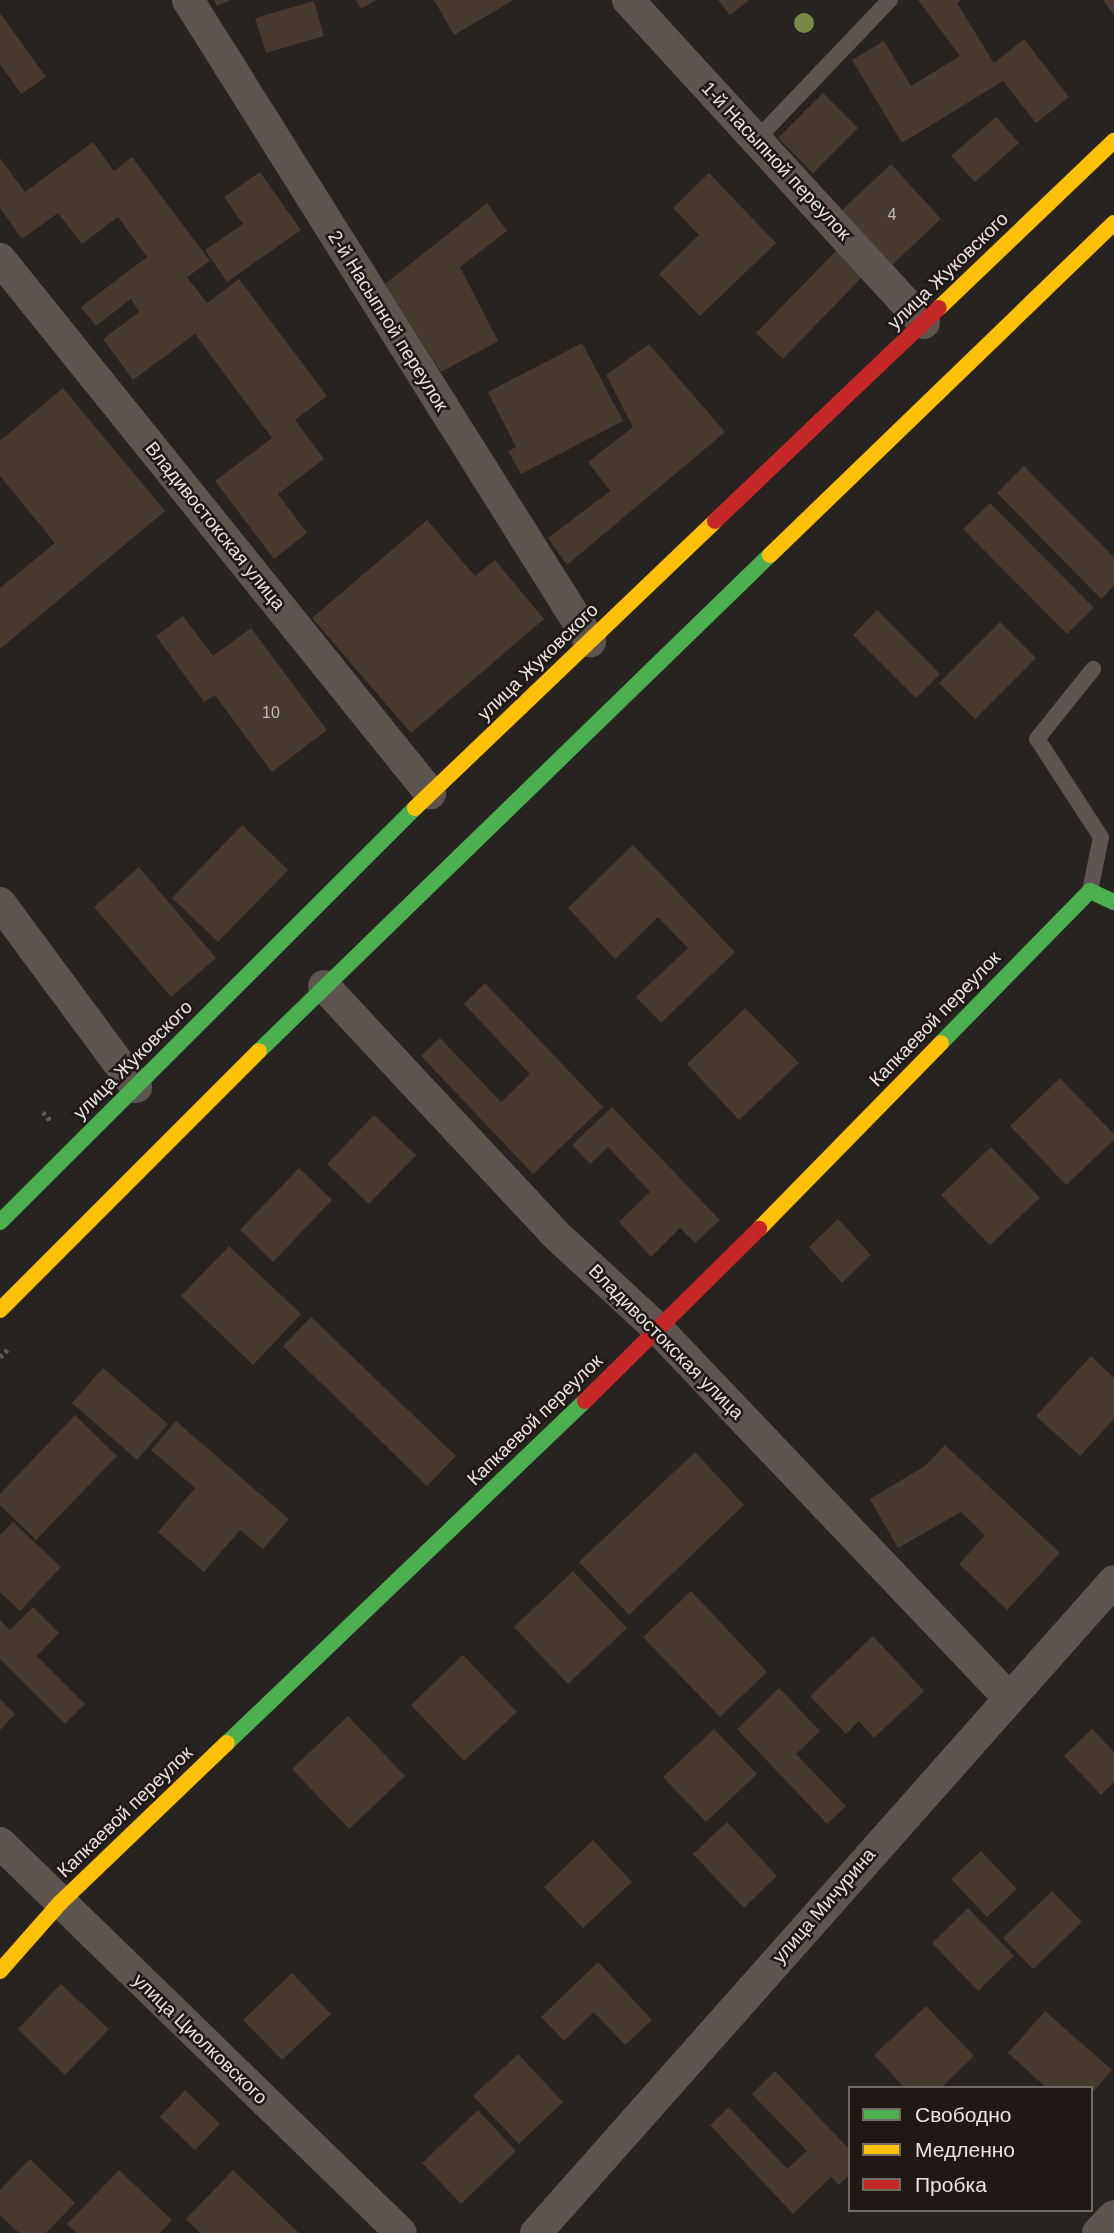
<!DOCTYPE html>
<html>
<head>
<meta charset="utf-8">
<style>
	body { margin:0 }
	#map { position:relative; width:1114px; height:2233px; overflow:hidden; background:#262321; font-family:Arial,sans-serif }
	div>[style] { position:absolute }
	.building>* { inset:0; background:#483a2f }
	.path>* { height:4.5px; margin-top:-2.25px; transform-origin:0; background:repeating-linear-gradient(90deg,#615956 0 3.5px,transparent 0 7px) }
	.lane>* { height:16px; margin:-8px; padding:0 8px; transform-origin:8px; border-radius:8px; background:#5e5450 }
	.street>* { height:32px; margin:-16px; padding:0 16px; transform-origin:16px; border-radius:16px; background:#5e5450 }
	.fast>* { height:16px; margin:-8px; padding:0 8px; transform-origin:8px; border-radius:8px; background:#4caf50 }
	.slow>* { height:16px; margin:-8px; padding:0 8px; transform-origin:8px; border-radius:8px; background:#ffc107 }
	.jam>* { height:16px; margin:-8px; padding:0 8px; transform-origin:8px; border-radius:8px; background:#c62828 }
	.trees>* { width:20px; height:20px; margin:-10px; border-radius:50%; background:#788948 }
	span { translate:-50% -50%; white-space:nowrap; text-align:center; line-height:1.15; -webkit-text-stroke:5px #201814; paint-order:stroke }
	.number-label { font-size:16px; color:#c2bab5 }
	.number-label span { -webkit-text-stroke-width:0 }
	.street-label { font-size:19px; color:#eae5e2 }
	.legend { position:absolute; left:848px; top:2086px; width:245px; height:126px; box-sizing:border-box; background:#201814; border:2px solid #716a66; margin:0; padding:9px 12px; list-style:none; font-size:21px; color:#eae5e2 }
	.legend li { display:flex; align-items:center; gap:14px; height:35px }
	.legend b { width:35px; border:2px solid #716a66 }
</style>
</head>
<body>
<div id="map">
	<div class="building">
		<i style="clip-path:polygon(214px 0,231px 0,217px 6px)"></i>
		<i style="clip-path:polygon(356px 0,376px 0,361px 9px)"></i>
		<i style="clip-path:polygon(434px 0,514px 0,454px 35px)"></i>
		<i style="clip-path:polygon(718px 0,749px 0,730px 15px)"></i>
		<i style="clip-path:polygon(918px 0,962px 0,957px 3px,994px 63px,1024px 39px,1069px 97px,1036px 123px,1003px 81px,902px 143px,852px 60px,884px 41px,911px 86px,960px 56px)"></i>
		<i style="clip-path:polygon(1103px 0,1114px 0,1114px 15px)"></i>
		<i style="clip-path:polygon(314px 1px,324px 36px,266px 53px,255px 18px)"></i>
		<i style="clip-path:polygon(0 13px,46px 77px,21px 94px,0 64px)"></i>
		<i style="clip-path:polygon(823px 93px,858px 128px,813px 173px,778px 138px)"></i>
		<i style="clip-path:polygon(996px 117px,1019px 143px,975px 182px,951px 156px)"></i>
		<i style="clip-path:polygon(93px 142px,114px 171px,132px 157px,210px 261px,187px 277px,207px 303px,239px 279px,327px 396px,295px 420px,324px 459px,278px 494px,307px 533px,274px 559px,215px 481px,272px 438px,195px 334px,133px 380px,103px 339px,139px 312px,131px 299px,96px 326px,81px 307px,147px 257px,118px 217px,82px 244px,58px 213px,22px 239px,0 208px,0 158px,25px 192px)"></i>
		<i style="clip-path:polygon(891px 164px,941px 219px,892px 265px,842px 210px)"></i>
		<i style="clip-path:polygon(260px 172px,301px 230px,227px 282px,205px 250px,243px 224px,224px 197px)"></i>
		<i style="clip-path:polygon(709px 173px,776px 243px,700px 316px,659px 274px,699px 235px,673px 208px)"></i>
		<i style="clip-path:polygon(487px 203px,507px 231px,460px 267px,498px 341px,441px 372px,385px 284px)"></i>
		<i style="clip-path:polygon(837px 250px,863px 276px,783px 359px,756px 333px)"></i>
		<i style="clip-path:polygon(582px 343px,623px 421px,521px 474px,508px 451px,516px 447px,488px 392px)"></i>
		<i style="clip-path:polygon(649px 344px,725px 432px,567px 565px,548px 538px,610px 491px,588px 462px,633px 427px,606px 375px)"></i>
		<i style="clip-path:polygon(63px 388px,165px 511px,0 649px,0 588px,55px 543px,0 476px,0 441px)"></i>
		<i style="clip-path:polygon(1024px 466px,1114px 557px,1114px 586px,1101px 599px,997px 493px)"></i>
		<i style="clip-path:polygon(990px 503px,1094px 608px,1067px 634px,963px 529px)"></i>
		<i style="clip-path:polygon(427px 520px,475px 576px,495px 560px,544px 619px,411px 733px,312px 618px)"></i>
		<i style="clip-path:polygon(877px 610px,940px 674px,916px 698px,853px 635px)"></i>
		<i style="clip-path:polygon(183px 616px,213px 656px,251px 628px,327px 730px,272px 772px,215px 695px,204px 702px,156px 636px)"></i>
		<i style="clip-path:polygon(1000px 622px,1036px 658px,975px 719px,939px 683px)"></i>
		<i style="clip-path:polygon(242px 825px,288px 870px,218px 942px,172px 898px)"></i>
		<i style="clip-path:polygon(633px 845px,735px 952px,661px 1023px,636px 997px,688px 948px,658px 917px,615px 959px,568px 908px)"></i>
		<i style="clip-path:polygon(139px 867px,216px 958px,171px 997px,94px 907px)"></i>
		<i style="clip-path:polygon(485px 983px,603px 1107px,533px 1174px,421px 1056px,440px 1038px,501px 1102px,530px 1074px,464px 1004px)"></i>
		<i style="clip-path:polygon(745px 1008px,799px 1063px,739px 1120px,687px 1064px)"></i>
		<i style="clip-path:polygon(1060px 1078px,1114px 1134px,1114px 1140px,1066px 1185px,1010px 1126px)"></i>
		<i style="clip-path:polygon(612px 1107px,720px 1220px,695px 1243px,680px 1228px,651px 1257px,619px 1222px,650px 1192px,608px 1147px,590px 1164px,572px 1145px)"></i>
		<i style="clip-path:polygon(374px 1115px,416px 1155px,369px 1204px,327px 1164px)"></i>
		<i style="clip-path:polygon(991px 1147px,1040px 1198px,990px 1245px,941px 1195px)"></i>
		<i style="clip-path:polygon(299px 1168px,332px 1200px,273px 1262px,240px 1230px)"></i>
		<i style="clip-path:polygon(838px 1219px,871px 1255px,842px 1283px,809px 1247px)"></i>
		<i style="clip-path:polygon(229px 1246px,301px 1314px,253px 1365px,181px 1296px)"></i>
		<i style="clip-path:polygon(311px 1317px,456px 1456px,427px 1486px,283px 1346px)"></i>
		<i style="clip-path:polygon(1091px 1356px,1114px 1378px,1114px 1419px,1080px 1456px,1036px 1416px)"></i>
		<i style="clip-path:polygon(103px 1368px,168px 1424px,137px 1460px,72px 1403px)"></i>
		<i style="clip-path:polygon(75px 1415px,117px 1456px,36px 1540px,0 1505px,0 1494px)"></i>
		<i style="clip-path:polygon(176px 1421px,289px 1519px,263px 1549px,240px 1530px,204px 1572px,158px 1532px,195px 1488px,151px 1450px)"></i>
		<i style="clip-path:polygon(945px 1445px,1060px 1553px,1007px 1610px,959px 1564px,985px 1535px,961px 1512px,898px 1548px,870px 1499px,925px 1466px)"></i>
		<i style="clip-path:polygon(695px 1452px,744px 1505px,629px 1615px,579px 1562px)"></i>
		<i style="clip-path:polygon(13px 1522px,61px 1567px,20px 1611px,0 1592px,0 1535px)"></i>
		<i style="clip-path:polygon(573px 1571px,627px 1628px,568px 1684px,514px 1627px)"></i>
		<i style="clip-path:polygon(691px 1591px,767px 1672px,720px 1717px,643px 1637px)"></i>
		<i style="clip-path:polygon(33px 1607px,59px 1633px,37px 1656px,85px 1704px,65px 1724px,0 1659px,0 1620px,10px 1630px)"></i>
		<i style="clip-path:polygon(873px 1636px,924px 1691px,874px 1738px,859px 1721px,846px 1734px,810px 1696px)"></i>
		<i style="clip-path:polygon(463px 1655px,517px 1712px,464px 1761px,411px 1705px)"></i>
		<i style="clip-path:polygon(779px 1688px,820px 1731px,796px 1754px,846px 1806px,827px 1824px,737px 1729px)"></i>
		<i style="clip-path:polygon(0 1699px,15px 1714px,0 1730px)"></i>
		<i style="clip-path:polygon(348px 1716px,405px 1776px,349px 1829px,292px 1769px)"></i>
		<i style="clip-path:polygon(714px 1729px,757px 1774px,706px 1822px,663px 1777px)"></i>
		<i style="clip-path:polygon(1092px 1729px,1114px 1752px,1114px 1782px,1101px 1795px,1064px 1756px)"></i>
		<i style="clip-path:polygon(727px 1822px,777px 1876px,744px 1908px,693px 1854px)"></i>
		<i style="clip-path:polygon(593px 1840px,632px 1882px,583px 1928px,544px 1887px)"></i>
		<i style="clip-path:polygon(981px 1851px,1017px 1889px,987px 1917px,951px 1879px)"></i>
		<i style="clip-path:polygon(1052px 1891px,1082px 1922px,1033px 1969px,1003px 1938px)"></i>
		<i style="clip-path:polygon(968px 1908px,1014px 1956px,978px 1991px,932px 1943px)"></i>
		<i style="clip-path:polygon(598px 1962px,652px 2020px,625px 2045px,594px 2012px,564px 2041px,541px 2017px)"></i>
		<i style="clip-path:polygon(292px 1973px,331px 2014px,282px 2060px,243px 2020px)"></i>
		<i style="clip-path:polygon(61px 1984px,109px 2029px,65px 2075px,18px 2029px)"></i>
		<i style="clip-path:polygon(926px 2006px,974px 2056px,941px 2088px,905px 2088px,874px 2055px)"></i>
		<i style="clip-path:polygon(1045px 2011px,1112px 2070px,1091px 2094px,1091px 2088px,1047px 2088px,1008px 2053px)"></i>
		<i style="clip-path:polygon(518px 2054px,563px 2102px,519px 2144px,473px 2096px)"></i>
		<i style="clip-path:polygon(775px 2071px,850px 2150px,850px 2174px,839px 2185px,831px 2177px,793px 2214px,710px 2125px,729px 2107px,787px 2169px,807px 2151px,752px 2094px)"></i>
		<i style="clip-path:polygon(185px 2090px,220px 2124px,195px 2150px,160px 2117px)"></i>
		<i style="clip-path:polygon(478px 2110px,516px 2151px,461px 2204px,422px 2163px)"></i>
		<i style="clip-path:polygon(30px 2159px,75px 2203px,46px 2233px,19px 2233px,0 2215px,0 2190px)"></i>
		<i style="clip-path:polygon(119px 2170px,172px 2220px,160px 2233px,76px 2233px,67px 2224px)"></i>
		<i style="clip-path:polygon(233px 2170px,299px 2233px,200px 2233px,186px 2219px)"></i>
	</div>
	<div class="path">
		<i style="left:43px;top:1112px;width:11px;rotate:49deg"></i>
		<i style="left:0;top:1357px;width:13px;rotate:-45deg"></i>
	</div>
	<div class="lane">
		<i style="left:756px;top:140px;width:194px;rotate:-46.3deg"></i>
		<i style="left:1090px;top:891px;width:55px;rotate:-78.5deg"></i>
		<i style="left:1101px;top:837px;width:117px;rotate:-123.1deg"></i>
		<i style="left:1037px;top:739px;width:90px;rotate:-51.3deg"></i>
	</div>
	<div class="street">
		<i style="left:188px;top:0;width:757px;rotate:57.91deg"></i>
		<i style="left:628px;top:0;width:438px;rotate:47.5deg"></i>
		<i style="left:0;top:259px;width:686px;rotate:51.16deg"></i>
		<i style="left:0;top:903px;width:229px;rotate:53.5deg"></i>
		<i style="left:324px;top:986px;width:338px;rotate:47deg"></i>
		<i style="left:554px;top:1233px;width:143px;rotate:42.7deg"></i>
		<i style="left:659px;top:1330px;width:506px;rotate:46.44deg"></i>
		<i style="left:0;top:1843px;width:559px;rotate:44.2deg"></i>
		<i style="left:536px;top:2233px;width:871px;rotate:-48.44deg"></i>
		<i style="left:1098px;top:2233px;width:23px;rotate:-47deg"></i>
	</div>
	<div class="fast">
		<i style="left:941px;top:1043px;width:213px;rotate:-45.6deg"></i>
		<i style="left:1090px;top:891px;width:26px;rotate:25deg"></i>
		<i style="left:259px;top:1051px;width:712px;rotate:-44.15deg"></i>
		<i style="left:0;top:1222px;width:586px;rotate:-44.93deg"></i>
		<i style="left:227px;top:1743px;width:495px;rotate:-43.7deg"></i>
	</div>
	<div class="slow">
		<i style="left:939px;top:308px;width:242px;rotate:-43.7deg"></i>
		<i style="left:770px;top:555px;width:478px;rotate:-44deg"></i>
		<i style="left:415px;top:808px;width:415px;rotate:-43.7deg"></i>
		<i style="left:759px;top:1229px;width:260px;rotate:-45.6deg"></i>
		<i style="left:0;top:1310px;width:366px;rotate:-45deg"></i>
		<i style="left:0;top:1971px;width:91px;rotate:-48.6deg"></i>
		<i style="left:60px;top:1903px;width:231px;rotate:-43.8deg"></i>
	</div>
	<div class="jam">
		<i style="left:715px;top:521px;width:309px;rotate:-43.6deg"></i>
		<i style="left:585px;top:1401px;width:245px;rotate:-44.7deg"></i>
	</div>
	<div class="trees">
		<i style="left:804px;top:23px"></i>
	</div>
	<div class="number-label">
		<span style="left:892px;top:215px">4</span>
		<span style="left:271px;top:713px">10</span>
	</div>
	<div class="street-label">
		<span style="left:776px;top:161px;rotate:47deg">1-й Насыпной переулок</span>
		<span style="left:948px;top:271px;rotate:-44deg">улица Жуковского</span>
		<span style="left:388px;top:321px;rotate:58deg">2-й Насыпной переулок</span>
		<span style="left:215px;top:526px;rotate:51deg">Владивостокская улица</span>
		<span style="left:538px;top:662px;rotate:-44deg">улица Жуковского</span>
		<span style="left:935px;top:1019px;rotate:-46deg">Капкаевой переулок</span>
		<span style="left:133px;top:1060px;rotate:-45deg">улица Жуковского</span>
		<span style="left:666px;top:1342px;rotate:45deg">Владивостокская улица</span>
		<span style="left:535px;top:1420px;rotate:-44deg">Капкаевой переулок</span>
		<span style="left:125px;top:1812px;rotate:-44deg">Капкаевой переулок</span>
		<span style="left:824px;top:1906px;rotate:-49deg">улица Мичурина</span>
		<span style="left:200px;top:2039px;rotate:44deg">улица Циолковского</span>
	</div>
	<ul class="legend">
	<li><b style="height:9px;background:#4caf50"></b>Свободно</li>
	<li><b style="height:9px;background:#ffc107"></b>Медленно</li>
	<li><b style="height:9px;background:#c62828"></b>Пробка</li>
	</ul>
</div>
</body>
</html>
